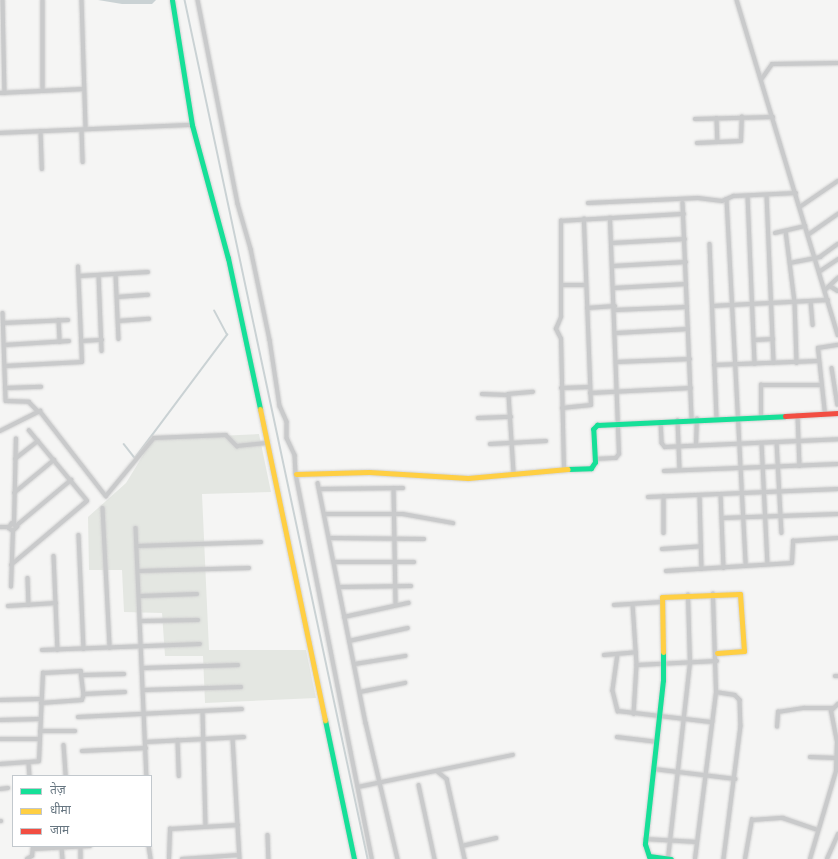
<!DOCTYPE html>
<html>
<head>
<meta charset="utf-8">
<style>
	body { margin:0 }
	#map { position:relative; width:838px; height:859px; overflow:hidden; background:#f5f5f4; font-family:Overpass,"Noto Sans Devanagari",sans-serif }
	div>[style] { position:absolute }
	.green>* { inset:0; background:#e4e7e2 }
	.water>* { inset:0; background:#cad2d4 }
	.stream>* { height:1.5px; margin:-0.75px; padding:0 0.75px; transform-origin:0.75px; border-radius:0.75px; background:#cad2d4 }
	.roads { filter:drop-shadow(0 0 1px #d2d2d2) drop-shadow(0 0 1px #d2d2d2) }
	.street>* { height:3.5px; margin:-1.75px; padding:0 1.75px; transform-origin:1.75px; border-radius:1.75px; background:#c9cacb }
	.fast>* { height:5px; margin:-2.5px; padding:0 2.5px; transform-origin:2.5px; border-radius:2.5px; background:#16e098 }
	.slow>* { height:5px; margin:-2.5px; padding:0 2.5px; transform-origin:2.5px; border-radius:2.5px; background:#ffcf43 }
	.jam>* { height:5px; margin:-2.5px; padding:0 2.5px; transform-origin:2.5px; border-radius:2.5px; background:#f24e42 }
	span { translate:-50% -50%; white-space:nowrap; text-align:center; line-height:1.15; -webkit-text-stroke:4px #fff; paint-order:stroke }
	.legend { position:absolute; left:12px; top:775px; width:140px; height:72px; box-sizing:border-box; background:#fff; border:1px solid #c2c8cd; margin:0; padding:5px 7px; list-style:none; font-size:12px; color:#677681 }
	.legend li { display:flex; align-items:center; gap:8px; height:20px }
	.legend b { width:20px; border:1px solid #c2c8cd }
</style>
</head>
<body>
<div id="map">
	<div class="green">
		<i style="clip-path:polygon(259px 434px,271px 492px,202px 494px,209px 650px,306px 650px,316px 698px,205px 703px,203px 656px,165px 656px,162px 613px,124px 612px,122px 570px,89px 570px,88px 517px,126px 483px,153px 439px)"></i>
	</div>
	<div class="water">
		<i style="clip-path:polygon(98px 0,156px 0,152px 4px,122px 4px)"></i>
	</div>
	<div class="stream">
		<i style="left:185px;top:0;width:878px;rotate:77.97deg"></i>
		<i style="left:124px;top:444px;width:18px;rotate:52deg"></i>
		<i style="left:135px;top:458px;width:154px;rotate:-53.2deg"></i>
		<i style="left:227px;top:335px;width:27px;rotate:-118deg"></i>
	</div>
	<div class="roads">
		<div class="street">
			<i style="left:3px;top:0;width:93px;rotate:88.8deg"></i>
			<i style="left:43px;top:0;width:91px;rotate:90deg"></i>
			<i style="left:82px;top:0;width:129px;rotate:88.2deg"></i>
			<i style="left:198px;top:0;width:208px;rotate:78.9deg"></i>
			<i style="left:238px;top:204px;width:47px;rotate:73.9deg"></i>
			<i style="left:251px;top:249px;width:93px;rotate:78.2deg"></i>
			<i style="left:270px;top:340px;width:67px;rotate:81.4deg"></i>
			<i style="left:280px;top:406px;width:17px;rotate:66deg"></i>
			<i style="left:287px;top:422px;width:16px;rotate:90deg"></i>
			<i style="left:287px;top:438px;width:19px;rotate:65deg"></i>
			<i style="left:295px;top:455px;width:19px;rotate:87deg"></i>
			<i style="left:296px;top:474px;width:392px;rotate:78.8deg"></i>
			<i style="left:737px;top:0;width:350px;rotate:73.2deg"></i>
			<i style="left:761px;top:80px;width:19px;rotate:-55deg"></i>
			<i style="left:772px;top:64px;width:66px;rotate:-0.9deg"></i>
			<i style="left:0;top:93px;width:84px;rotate:-2.7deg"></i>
			<i style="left:717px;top:118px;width:24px;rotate:88deg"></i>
			<i style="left:695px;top:119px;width:78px;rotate:-1.5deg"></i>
			<i style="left:82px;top:130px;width:32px;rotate:88deg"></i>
			<i style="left:41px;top:131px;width:38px;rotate:88deg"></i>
			<i style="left:0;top:133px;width:192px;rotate:-2.4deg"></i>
			<i style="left:697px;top:143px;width:44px;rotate:-2.6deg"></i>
			<i style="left:741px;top:141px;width:24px;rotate:-88deg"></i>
			<i style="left:767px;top:195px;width:168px;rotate:87.6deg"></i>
			<i style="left:748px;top:196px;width:168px;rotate:87.6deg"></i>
			<i style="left:727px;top:199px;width:367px;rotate:87deg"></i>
			<i style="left:588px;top:203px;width:110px;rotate:-2.6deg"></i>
			<i style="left:698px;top:198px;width:24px;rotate:7deg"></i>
			<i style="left:722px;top:201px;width:13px;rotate:-23deg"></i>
			<i style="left:734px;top:196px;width:62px;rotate:-2.8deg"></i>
			<i style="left:683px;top:203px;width:216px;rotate:87.6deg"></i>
			<i style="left:800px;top:207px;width:46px;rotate:-34.4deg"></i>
			<i style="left:786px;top:231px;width:72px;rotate:82.8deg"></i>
			<i style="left:795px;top:302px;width:61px;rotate:88.1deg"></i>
			<i style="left:775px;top:233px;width:31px;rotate:-13deg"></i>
			<i style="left:808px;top:235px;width:37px;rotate:-35deg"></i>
			<i style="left:612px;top:243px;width:73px;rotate:-3.1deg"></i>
			<i style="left:710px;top:244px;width:174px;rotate:87.7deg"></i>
			<i style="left:790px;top:263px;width:31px;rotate:-11deg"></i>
			<i style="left:820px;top:257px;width:22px;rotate:-36deg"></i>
			<i style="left:613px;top:266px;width:73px;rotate:-3.1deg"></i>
			<i style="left:819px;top:272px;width:23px;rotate:-34deg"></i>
			<i style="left:116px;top:274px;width:65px;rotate:87.4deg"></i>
			<i style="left:99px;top:275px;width:76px;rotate:87.7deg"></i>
			<i style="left:79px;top:276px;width:69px;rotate:-3.3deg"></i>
			<i style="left:561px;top:285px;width:25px"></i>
			<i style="left:830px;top:286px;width:9px;rotate:32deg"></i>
			<i style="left:614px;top:288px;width:72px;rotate:-3.2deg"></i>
			<i style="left:825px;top:290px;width:18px;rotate:-43deg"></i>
			<i style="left:117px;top:297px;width:31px;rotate:-4deg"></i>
			<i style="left:811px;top:301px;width:24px;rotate:85deg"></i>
			<i style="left:712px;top:306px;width:116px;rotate:-3deg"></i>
			<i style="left:587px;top:308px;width:28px;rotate:-4deg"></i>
			<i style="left:615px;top:310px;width:72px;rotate:-2.4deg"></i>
			<i style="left:3px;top:313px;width:88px;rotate:88deg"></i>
			<i style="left:6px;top:401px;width:23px;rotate:2deg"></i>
			<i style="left:29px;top:402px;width:11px;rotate:45deg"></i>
			<i style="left:59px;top:320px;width:22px;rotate:87deg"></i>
			<i style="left:118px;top:321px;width:31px;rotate:-4deg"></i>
			<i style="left:3px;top:323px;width:65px;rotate:-2.6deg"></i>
			<i style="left:617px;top:333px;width:71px;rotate:-3.2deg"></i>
			<i style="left:754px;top:340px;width:19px;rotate:-3deg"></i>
			<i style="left:81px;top:341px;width:21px;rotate:-3deg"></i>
			<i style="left:4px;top:345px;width:65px;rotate:-3.5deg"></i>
			<i style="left:617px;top:362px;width:73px;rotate:-2.4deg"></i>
			<i style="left:714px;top:365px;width:104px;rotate:-2.2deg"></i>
			<i style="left:5px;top:366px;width:77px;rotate:-3deg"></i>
			<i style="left:82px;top:362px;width:95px;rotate:-92.4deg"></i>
			<i style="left:832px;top:368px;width:37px;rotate:81deg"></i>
			<i style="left:5px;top:388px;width:36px;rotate:-2deg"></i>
			<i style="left:561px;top:388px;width:29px;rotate:-2deg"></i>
			<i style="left:590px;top:393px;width:101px;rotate:-2.8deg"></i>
			<i style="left:482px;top:394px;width:27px;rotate:2deg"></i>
			<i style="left:509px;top:395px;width:77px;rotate:86.3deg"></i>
			<i style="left:508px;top:394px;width:25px;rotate:-5deg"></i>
			<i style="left:562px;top:408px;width:29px;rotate:-6deg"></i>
			<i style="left:591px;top:405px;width:186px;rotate:-92.2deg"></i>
			<i style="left:825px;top:414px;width:66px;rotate:-96.1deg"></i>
			<i style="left:818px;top:348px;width:20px;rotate:-9deg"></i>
			<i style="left:798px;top:415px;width:51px;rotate:87.8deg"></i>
			<i style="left:761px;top:417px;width:32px;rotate:-90deg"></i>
			<i style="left:761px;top:385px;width:60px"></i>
			<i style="left:478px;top:418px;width:33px;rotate:-2deg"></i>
			<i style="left:678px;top:420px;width:50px;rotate:87.7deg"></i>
			<i style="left:661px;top:422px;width:21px;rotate:87deg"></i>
			<i style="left:662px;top:443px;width:5px;rotate:53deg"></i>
			<i style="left:665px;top:447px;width:173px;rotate:-2.6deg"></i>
			<i style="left:0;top:431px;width:45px;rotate:-26.6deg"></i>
			<i style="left:40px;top:411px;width:108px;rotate:52.2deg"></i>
			<i style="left:106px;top:496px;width:75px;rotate:-50.4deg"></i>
			<i style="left:154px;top:438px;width:72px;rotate:-2.4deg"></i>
			<i style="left:226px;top:435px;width:16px;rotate:45deg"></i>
			<i style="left:237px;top:446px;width:29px;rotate:-6deg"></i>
			<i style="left:777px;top:442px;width:91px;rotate:86.9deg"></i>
			<i style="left:762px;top:443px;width:121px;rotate:87.2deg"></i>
			<i style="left:490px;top:444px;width:56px;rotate:-3.1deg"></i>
			<i style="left:696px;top:445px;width:26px;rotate:-88deg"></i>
			<i style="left:15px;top:459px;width:29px;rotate:-38deg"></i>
			<i style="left:595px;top:459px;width:21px;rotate:-3deg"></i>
			<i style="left:616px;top:458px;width:5px;rotate:-53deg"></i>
			<i style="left:619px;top:454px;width:236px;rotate:-92.2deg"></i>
			<i style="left:564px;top:470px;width:131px;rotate:-91.3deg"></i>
			<i style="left:561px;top:339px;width:11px;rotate:-117deg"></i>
			<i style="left:556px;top:329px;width:13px;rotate:-67deg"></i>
			<i style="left:561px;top:317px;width:96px;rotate:-90deg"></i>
			<i style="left:561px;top:221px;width:123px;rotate:-3.3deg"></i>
			<i style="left:664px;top:471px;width:174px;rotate:-2.3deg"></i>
			<i style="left:318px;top:483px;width:245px;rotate:78.7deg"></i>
			<i style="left:366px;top:723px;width:140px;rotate:76.8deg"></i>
			<i style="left:394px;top:488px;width:117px;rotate:89deg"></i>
			<i style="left:319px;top:489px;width:84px;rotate:-0.7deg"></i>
			<i style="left:14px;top:493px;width:52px;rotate:-39.5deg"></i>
			<i style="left:721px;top:494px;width:74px;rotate:87.7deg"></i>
			<i style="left:700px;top:495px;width:74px;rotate:88.5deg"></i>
			<i style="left:664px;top:496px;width:37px;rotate:90deg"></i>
			<i style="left:648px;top:497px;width:190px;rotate:-2.4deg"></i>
			<i style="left:103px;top:508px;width:140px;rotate:87.1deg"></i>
			<i style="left:324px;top:514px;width:79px"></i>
			<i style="left:403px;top:514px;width:51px;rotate:10.2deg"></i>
			<i style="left:722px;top:518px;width:116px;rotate:-2deg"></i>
			<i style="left:14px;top:524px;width:85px;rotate:-88.7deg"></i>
			<i style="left:16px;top:526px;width:72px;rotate:-39.9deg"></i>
			<i style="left:0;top:527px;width:9px"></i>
			<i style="left:136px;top:528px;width:248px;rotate:87.5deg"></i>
			<i style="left:79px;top:535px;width:114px;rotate:87.5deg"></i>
			<i style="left:329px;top:538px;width:95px;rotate:0.6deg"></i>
			<i style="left:137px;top:546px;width:124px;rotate:-1.8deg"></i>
			<i style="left:662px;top:549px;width:39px;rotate:-4deg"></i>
			<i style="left:54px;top:556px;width:94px;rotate:87.6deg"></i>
			<i style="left:334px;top:562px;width:80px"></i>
			<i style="left:11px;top:565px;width:99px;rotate:-40.1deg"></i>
			<i style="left:87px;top:501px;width:91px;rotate:-129.6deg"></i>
			<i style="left:139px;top:571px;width:110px;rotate:-1.6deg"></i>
			<i style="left:666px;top:571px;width:126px;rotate:-3.6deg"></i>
			<i style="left:792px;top:563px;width:22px;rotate:-87deg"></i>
			<i style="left:793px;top:541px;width:45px;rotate:-3.8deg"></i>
			<i style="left:28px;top:578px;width:27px;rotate:88deg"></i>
			<i style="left:11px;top:587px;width:56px;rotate:-88deg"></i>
			<i style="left:13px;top:531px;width:6px;rotate:-45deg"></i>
			<i style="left:17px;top:527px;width:6px;rotate:-149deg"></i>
			<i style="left:12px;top:524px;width:5px;rotate:127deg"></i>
			<i style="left:9px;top:528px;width:5px;rotate:37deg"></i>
			<i style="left:339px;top:587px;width:72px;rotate:-0.8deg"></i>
			<i style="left:140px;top:596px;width:57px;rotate:-2deg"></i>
			<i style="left:633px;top:604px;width:61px;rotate:86.2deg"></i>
			<i style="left:637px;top:665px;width:49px;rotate:93.5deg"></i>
			<i style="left:614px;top:605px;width:47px;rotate:-3.7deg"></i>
			<i style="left:8px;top:606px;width:48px;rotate:-3.6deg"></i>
			<i style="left:344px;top:617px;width:66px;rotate:-12.3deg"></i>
			<i style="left:142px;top:621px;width:56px;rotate:-1deg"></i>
			<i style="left:349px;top:641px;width:60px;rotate:-12.4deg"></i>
			<i style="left:42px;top:650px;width:158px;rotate:-2.2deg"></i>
			<i style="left:618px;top:654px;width:37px;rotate:98deg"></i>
			<i style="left:613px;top:691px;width:21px;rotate:76deg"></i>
			<i style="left:618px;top:711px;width:95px;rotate:6.7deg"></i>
			<i style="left:604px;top:655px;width:32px;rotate:-5deg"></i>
			<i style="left:355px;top:664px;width:51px;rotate:-9.1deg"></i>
			<i style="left:637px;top:665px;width:80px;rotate:-2.9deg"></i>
			<i style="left:144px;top:668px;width:94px;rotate:-1.8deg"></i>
			<i style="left:83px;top:675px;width:41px;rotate:-1.4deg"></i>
			<i style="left:835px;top:676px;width:3px"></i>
			<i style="left:144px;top:690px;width:97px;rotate:-1.8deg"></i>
			<i style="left:360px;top:692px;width:46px;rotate:-11.3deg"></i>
			<i style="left:716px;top:692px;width:19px;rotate:9deg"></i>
			<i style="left:735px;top:695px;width:7px;rotate:45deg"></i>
			<i style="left:740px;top:700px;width:26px;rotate:88deg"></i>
			<i style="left:741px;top:726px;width:134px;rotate:97.3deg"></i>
			<i style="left:0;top:700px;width:40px;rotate:-1.4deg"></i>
			<i style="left:41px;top:703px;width:41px;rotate:-4.2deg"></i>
			<i style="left:82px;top:700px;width:6px;rotate:-72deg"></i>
			<i style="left:203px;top:712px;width:114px;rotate:88.5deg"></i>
			<i style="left:78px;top:717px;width:164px;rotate:-2.8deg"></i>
			<i style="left:0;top:720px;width:40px;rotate:-1.4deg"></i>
			<i style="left:777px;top:727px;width:15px;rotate:-86deg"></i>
			<i style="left:778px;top:712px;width:26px;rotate:-9deg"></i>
			<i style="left:804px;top:708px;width:28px"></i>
			<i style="left:40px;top:731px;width:35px"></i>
			<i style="left:617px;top:737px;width:39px;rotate:7deg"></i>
			<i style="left:233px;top:738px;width:121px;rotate:86.7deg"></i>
			<i style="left:0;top:739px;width:40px"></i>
			<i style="left:178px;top:740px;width:36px;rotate:88deg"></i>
			<i style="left:146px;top:742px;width:98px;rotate:-2.9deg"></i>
			<i style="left:64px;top:745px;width:31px;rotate:86deg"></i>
			<i style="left:82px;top:751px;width:64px;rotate:-2.7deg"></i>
			<i style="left:810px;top:757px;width:27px;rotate:2deg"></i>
			<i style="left:29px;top:763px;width:13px;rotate:86deg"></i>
			<i style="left:0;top:764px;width:39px;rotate:-4deg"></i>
			<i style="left:39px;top:761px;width:88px;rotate:-87.4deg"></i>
			<i style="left:43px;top:673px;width:38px;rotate:-3deg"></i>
			<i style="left:81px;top:671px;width:23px;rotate:83deg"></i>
			<i style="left:84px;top:694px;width:41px;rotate:-2.8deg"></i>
			<i style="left:654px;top:769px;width:82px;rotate:7deg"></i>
			<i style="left:437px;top:771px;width:13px;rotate:39deg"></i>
			<i style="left:447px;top:779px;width:82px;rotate:77.3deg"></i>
			<i style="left:419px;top:785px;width:76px;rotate:77.8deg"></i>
			<i style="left:358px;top:787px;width:158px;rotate:-11.7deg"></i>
			<i style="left:0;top:789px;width:8px;rotate:-7deg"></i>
			<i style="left:0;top:821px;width:1px"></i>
			<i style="left:268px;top:835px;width:24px;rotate:88deg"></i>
			<i style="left:645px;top:839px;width:52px;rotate:3.3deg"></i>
			<i style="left:149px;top:846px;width:13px;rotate:81deg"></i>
			<i style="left:462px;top:846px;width:35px;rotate:-13deg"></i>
			<i style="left:81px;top:847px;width:12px;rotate:90deg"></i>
			<i style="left:62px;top:848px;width:11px;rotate:85deg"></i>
			<i style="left:33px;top:849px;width:57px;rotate:-3deg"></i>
			<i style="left:27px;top:859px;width:6px;rotate:-31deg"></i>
			<i style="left:32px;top:856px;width:10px;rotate:-84deg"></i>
			<i style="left:169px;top:859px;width:30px;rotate:-88deg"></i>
			<i style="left:170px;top:829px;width:68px;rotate:-3.4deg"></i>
			<i style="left:182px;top:859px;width:57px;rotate:-4deg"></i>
			<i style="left:668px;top:859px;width:196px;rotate:-83.6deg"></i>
			<i style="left:690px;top:664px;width:69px;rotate:-91.7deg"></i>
			<i style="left:695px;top:859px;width:168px;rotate:-82.8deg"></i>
			<i style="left:716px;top:692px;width:98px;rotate:-91.8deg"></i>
			<i style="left:745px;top:859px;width:40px;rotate:-80deg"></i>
			<i style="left:752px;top:820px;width:31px;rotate:-4deg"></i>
			<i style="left:783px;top:818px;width:37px;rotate:19deg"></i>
			<i style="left:810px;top:859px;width:92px;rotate:-73.5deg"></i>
			<i style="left:836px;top:771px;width:29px;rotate:-88deg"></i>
			<i style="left:837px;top:742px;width:32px;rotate:-101deg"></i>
			<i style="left:831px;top:711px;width:10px;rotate:-45deg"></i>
			<i style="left:827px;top:859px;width:27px;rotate:-66deg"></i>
		</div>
		<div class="fast">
			<i style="left:172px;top:0;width:127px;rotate:80.9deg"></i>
			<i style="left:192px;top:125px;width:138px;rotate:74.9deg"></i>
			<i style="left:228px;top:258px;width:154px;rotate:78deg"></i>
			<i style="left:568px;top:469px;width:23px;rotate:-2deg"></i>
			<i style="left:591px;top:468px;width:7px;rotate:-56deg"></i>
			<i style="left:595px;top:462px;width:33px;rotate:-93deg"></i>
			<i style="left:593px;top:429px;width:6px;rotate:-45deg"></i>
			<i style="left:597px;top:425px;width:188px;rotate:-2.7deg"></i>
			<i style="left:663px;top:652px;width:28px;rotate:90deg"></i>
			<i style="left:663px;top:680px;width:165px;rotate:96.3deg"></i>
			<i style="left:645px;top:844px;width:13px;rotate:72deg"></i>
			<i style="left:649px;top:856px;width:22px;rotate:8deg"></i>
			<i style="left:325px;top:720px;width:142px;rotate:78.2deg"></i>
		</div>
		<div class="slow">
			<i style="left:260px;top:409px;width:318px;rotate:78.2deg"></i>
			<i style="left:296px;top:474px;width:73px;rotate:-1.6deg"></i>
			<i style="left:369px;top:472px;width:99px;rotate:3.5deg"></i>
			<i style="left:468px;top:478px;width:100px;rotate:-5.1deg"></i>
			<i style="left:663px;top:652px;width:55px;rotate:-91deg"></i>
			<i style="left:662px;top:597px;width:78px;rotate:-2.2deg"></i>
			<i style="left:740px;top:594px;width:57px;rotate:86deg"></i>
			<i style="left:744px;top:651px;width:27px;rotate:176deg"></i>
		</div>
		<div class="jam">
			<i style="left:785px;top:416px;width:53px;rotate:-3.2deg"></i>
		</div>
	</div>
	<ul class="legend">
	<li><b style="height:5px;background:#16e098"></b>तेज़</li>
	<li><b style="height:5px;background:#ffcf43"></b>धीमा</li>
	<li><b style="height:5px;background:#f24e42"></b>जाम</li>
	</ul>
</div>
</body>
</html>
